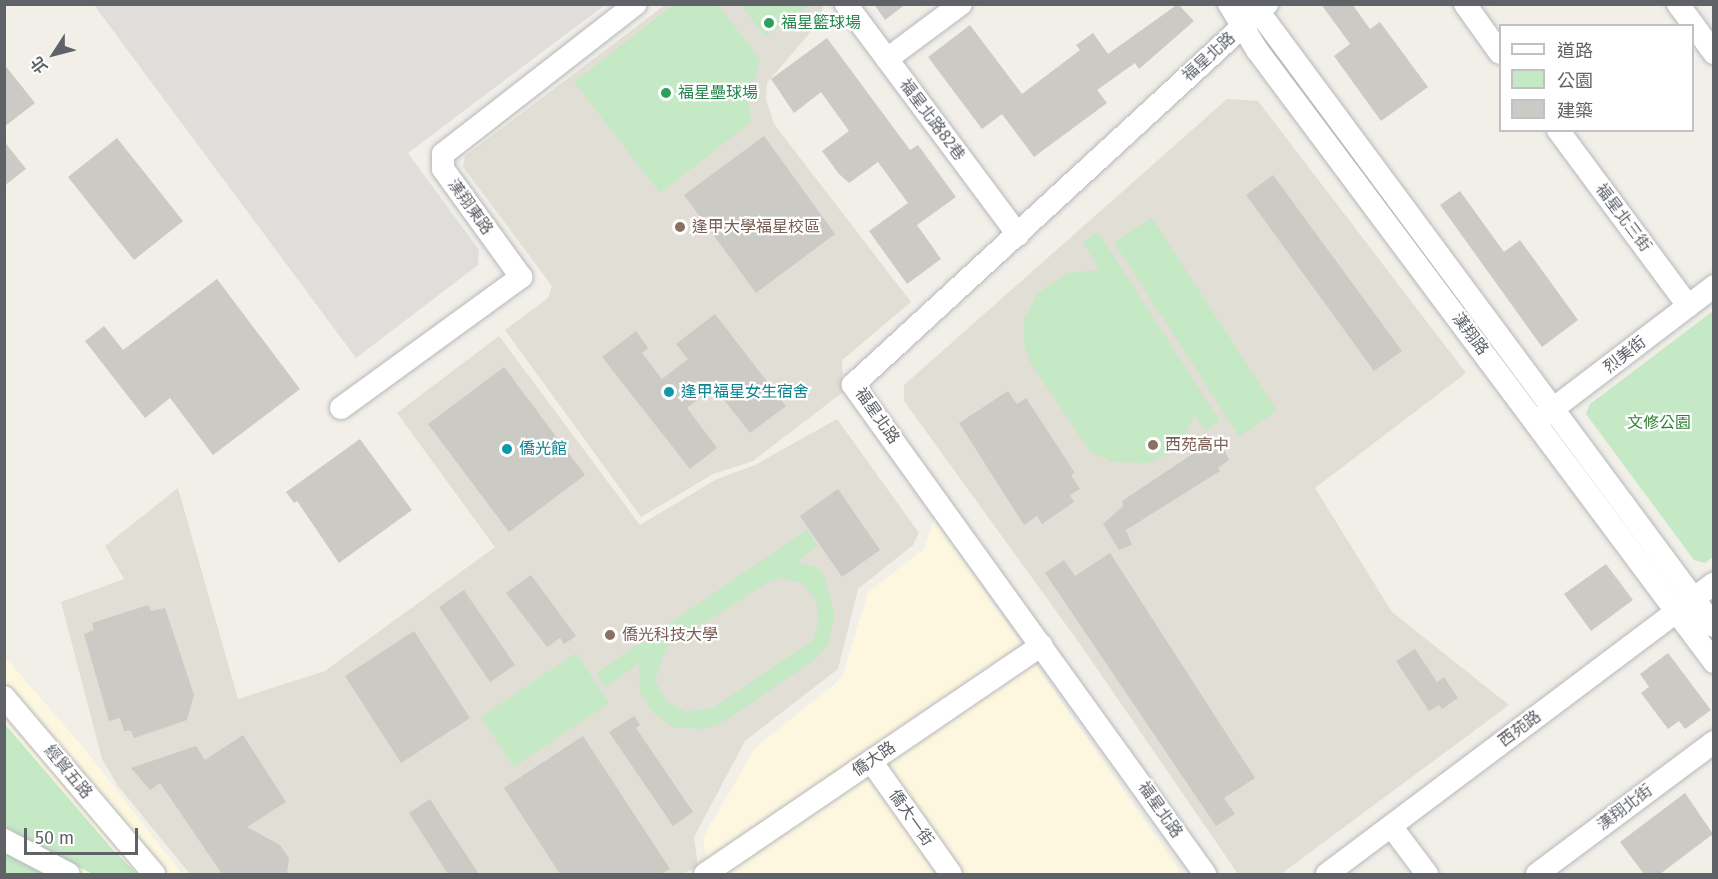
<!DOCTYPE html>
<html>
<head>
<meta charset="utf-8">
<style>
	body { margin:0 }
	#map { position:relative; width:1718px; height:879px; overflow:hidden; background:#f1efe8; font-family:"Fira Sans","Noto Sans TC",sans-serif }
	div>[style] { position:absolute }
	.commercial>* { inset:0; background:#fef7e0 }
	.industrial>* { inset:0; background:#e0deda }
	.education>* { inset:0; background:#e1ded6 }
	.green>* { inset:0; background:#c5e8c5 }
	.building>* { inset:0; background:#cccac5 }
	.roads { filter:drop-shadow(0 0 2px #b5b8bc) drop-shadow(0 0 2px #b5b8bc) }
	.minor>* { height:22px; margin:-11px; padding:0 11px; transform-origin:11px; border-radius:11px; background:#fff }
	.dots>* { width:16px; height:16px; translate:-50% -50%; box-sizing:border-box; border:3px solid #fff; border-radius:50% }
	span { translate:-50% -50%; white-space:nowrap; text-align:center; line-height:1.15; -webkit-text-stroke:4.5px #fff; paint-order:stroke }
	.leisure-label { font-size:16px; color:#27864d }
	.left { translate:0 -50%; text-align:left }
	.street-label { font-size:16px; color:#5f6368 }
	.education-label { font-size:16px; color:#785e54 }
	.culture-label { font-size:16px; color:#0d838f }
	.park-label { font-size:16px; color:#348238 }
	.frame { position:absolute; inset:0; border:6px solid #5f6368; pointer-events:none }
	.legend { position:absolute; left:1499px; top:24px; width:195px; height:108px; box-sizing:border-box; background:#fff; border:2px solid #bfc1c3; margin:0; padding:8px 10px; list-style:none; font-size:18px; color:#5f6368 }
	.legend li { display:flex; align-items:center; gap:12px; height:30px }
	.legend b { width:30px; border:2px solid #bfc1c3 }
	.north { position:absolute; left:24px; top:24px; width:60px; height:60px; -webkit-text-stroke:4px #fff; paint-order:stroke; rotate:234deg; font-size:16px; font-weight:700; line-height:24px; text-align:center; color:#5f6368 }
	.north::after { content:''; display:block; margin:auto; width:21px; height:27px; background:#5f6368; clip-path:polygon(50% 0,100% 100%,50% 72%,0 100%) }
	.scale { position:absolute; left:24px; top:828px; width:114px; height:27px; box-sizing:border-box; border:3px solid #5f6368; border-top:0; padding-left:8px; font-size:18px; line-height:21px; white-space:nowrap; color:#5f6368; -webkit-text-stroke:4px #fff; paint-order:stroke }
</style>
</head>
<body>
<div id="map">
	<div class="commercial">
		<i style="clip-path:polygon(934px 519px,1182px 874px,686px 874px,707px 862px,703px 838px,755px 748px,842px 678px,868px 592px,924px 549px)"></i>
		<i style="clip-path:polygon(4px 656px,83px 747px,182px 874px,5px 874px)"></i>
	</div>
	<div class="industrial">
		<i style="clip-path:polygon(94px 5px,605px 5px,408px 153px,479px 250px,478px 265px,356px 358px)"></i>
	</div>
	<div class="education">
		<i style="clip-path:polygon(665px 5px,823px 5px,820px 21px,767px 83px,766px 99px,774px 124px,911px 302px,842px 360px,843px 392px,753px 461px,713px 474px,641px 517px,505px 330px,548px 298px,552px 286px,463px 167px,465px 156px)"></i>
		<i style="clip-path:polygon(1227px 99px,1258px 101px,1466px 373px,1315px 488px,1392px 612px,1509px 705px,1281px 874px,1238px 874px,1080px 644px,904px 401px,904px 385px)"></i>
		<i style="clip-path:polygon(499px 336px,640px 525px,717px 479px,755px 465px,837px 419px,919px 533px,913px 545px,858px 589px,838px 669px,745px 741px,694px 837px,698px 866px,683px 874px,190px 874px,118px 786px,102px 759px,61px 602px,124px 579px,105px 546px,178px 488px,238px 699px,325px 671px,495px 547px,397px 413px)"></i>
	</div>
	<div class="green">
		<i style="clip-path:polygon(675px 4px,718px 5px,760px 59px,748px 103px,751px 122px,660px 193px,574px 82px)"></i>
		<i style="clip-path:polygon(741px 5px,809px 5px,765px 37px)"></i>
		<i style="clip-path:polygon(1152px 218px,1277px 411px,1239px 436px,1114px 242px)"></i>
		<i style="clip-path:polygon(1098px 232px,1220px 421px,1205px 430px,1194px 415px,1182px 441px,1166px 455px,1148px 463px,1112px 462px,1089px 450px,1030px 362px,1024px 345px,1024px 319px,1038px 293px,1067px 273px,1100px 270px,1083px 242px)"></i>
		<i style="clip-path:polygon(1713px 311px,1714px 556px,1705px 563px,1694px 560px,1586px 414px,1590px 404px)"></i>
		<i style="clip-path:polygon(evenodd,807px 530px,818px 546px,796px 562px,817px 567px,823px 574px,835px 614px,828px 644px,817px 658px,726px 720px,704px 729px,673px 727px,653px 712px,640px 693px,639px 664px,606px 687px,596px 673px,807px 530px,783px 578px,802px 584px,816px 600px,819px 622px,812px 641px,713px 708px,685px 712px,665px 700px,655px 680px,666px 648px,770px 581px,783px 578px)"></i>
		<i style="clip-path:polygon(576px 653px,609px 703px,514px 767px,481px 717px)"></i>
		<i style="clip-path:polygon(4px 723px,113px 850px,137px 874px,92px 874px,5px 827px)"></i>
		<i style="clip-path:polygon(5px 848px,56px 874px,5px 874px)"></i>
	</div>
	<div class="building">
		<i style="clip-path:polygon(874px 4px,906px 4px,885px 20px)"></i>
		<i style="clip-path:polygon(1178px 4px,1194px 21px,1139px 69px,1135px 63px,1097px 90px,1107px 103px,1034px 157px,1002px 114px,982px 129px,928px 57px,970px 25px,1022px 94px,1080px 50px,1076px 45px,1093px 33px,1108px 54px)"></i>
		<i style="clip-path:polygon(1321px 4px,1352px 4px,1370px 29px,1380px 22px,1428px 87px,1381px 121px,1334px 56px,1350px 44px)"></i>
		<i style="clip-path:polygon(827px 38px,910px 150px,918px 145px,956px 197px,917px 225px,941px 259px,907px 284px,869px 231px,908px 203px,878px 162px,849px 183px,839px 174px,822px 151px,849px 131px,821px 92px,794px 113px,771px 79px)"></i>
		<i style="clip-path:polygon(4px 64px,35px 103px,4px 127px)"></i>
		<i style="clip-path:polygon(764px 136px,835px 234px,756px 293px,684px 195px)"></i>
		<i style="clip-path:polygon(117px 138px,183px 221px,134px 260px,68px 177px)"></i>
		<i style="clip-path:polygon(4px 141px,26px 169px,4px 186px)"></i>
		<i style="clip-path:polygon(1273px 175px,1402px 351px,1374px 371px,1246px 195px)"></i>
		<i style="clip-path:polygon(1460px 191px,1504px 252px,1520px 240px,1578px 320px,1542px 347px,1440px 205px)"></i>
		<i style="clip-path:polygon(217px 279px,300px 389px,213px 455px,170px 398px,145px 418px,85px 341px,104px 326px,123px 350px)"></i>
		<i style="clip-path:polygon(715px 314px,786px 406px,750px 433px,714px 387px,687px 408px,717px 448px,690px 469px,602px 357px,636px 331px,648px 348px,642px 353px,662px 379px,688px 359px,676px 344px)"></i>
		<i style="clip-path:polygon(504px 367px,585px 475px,509px 532px,428px 424px)"></i>
		<i style="clip-path:polygon(1008px 391px,1017px 404px,1026px 398px,1075px 473px,1071px 475px,1080px 489px,1070px 495px,1074px 502px,1042px 524px,1037px 516px,1024px 525px,959px 423px)"></i>
		<i style="clip-path:polygon(1218px 437px,1229px 460px,1218px 468px,1220px 471px,1126px 530px,1132px 545px,1119px 550px,1103px 524px,1123px 506px,1122px 501px)"></i>
		<i style="clip-path:polygon(360px 439px,412px 510px,339px 563px,297px 501px,294px 503px,286px 492px)"></i>
		<i style="clip-path:polygon(838px 489px,880px 550px,842px 577px,800px 516px)"></i>
		<i style="clip-path:polygon(1110px 553px,1255px 778px,1224px 798px,1235px 814px,1216px 826px,1045px 573px,1064px 560px,1075px 576px)"></i>
		<i style="clip-path:polygon(1606px 564px,1633px 600px,1591px 631px,1564px 594px)"></i>
		<i style="clip-path:polygon(531px 575px,576px 636px,564px 644px,560px 638px,547px 647px,506px 593px)"></i>
		<i style="clip-path:polygon(464px 590px,515px 665px,490px 682px,439px 607px)"></i>
		<i style="clip-path:polygon(148px 605px,151px 611px,165px 608px,194px 695px,187px 720px,134px 738px,131px 731px,124px 731px,120px 718px,109px 721px,84px 634px,94px 630px,92px 623px)"></i>
		<i style="clip-path:polygon(414px 631px,470px 718px,401px 763px,345px 676px)"></i>
		<i style="clip-path:polygon(1415px 649px,1437px 682px,1444px 677px,1458px 698px,1442px 709px,1439px 705px,1429px 711px,1396px 661px)"></i>
		<i style="clip-path:polygon(1668px 653px,1711px 710px,1685px 729px,1679px 721px,1668px 729px,1641px 693px,1649px 687px,1640px 674px)"></i>
		<i style="clip-path:polygon(634px 716px,640px 725px,636px 728px,693px 812px,673px 826px,609px 732px)"></i>
		<i style="clip-path:polygon(243px 735px,286px 802px,247px 827px,280px 845px,289px 858px,287px 874px,222px 874px,160px 783px,150px 790px,131px 768px,196px 746px,205px 760px)"></i>
		<i style="clip-path:polygon(583px 736px,670px 869px,661px 874px,560px 874px,504px 788px)"></i>
		<i style="clip-path:polygon(1685px 793px,1713px 834px,1660px 874px,1644px 874px,1620px 842px)"></i>
		<i style="clip-path:polygon(430px 799px,440px 815px,479px 874px,448px 874px,409px 813px)"></i>
	</div>
	<div class="roads">
		<div class="minor">
			<i style="left:846px;top:4px;width:288px;rotate:53.3deg"></i>
			<i style="left:1229px;top:4px;width:54px;rotate:58.7deg"></i>
			<i style="left:1257px;top:50px;width:764px;rotate:53.25deg"></i>
			<i style="left:1253px;top:4px;width:774px;rotate:53.46deg"></i>
			<i style="left:1465px;top:4px;width:60px;rotate:54.5deg"></i>
			<i style="left:1678px;top:4px;width:61px;rotate:53.7deg"></i>
			<i style="left:887px;top:59px;width:92px;rotate:-36.6deg"></i>
			<i style="left:1558px;top:130px;width:219px;rotate:53.5deg"></i>
			<i style="left:341px;top:408px;width:223px;rotate:-36deg"></i>
			<i style="left:521px;top:277px;width:133px;rotate:-125.8deg"></i>
			<i style="left:443px;top:169px;width:15px;rotate:-90deg"></i>
			<i style="left:443px;top:154px;width:244px;rotate:-37.9deg"></i>
			<i style="left:1541px;top:418px;width:218px;rotate:-37.3deg"></i>
			<i style="left:4px;top:697px;width:232px;rotate:49.7deg"></i>
			<i style="left:871px;top:761px;width:138px;rotate:54.7deg"></i>
			<i style="left:1391px;top:826px;width:60px;rotate:53.1deg"></i>
			<i style="left:4px;top:840px;width:73px;rotate:27.6deg"></i>
			<i style="left:705px;top:874px;width:407px;rotate:-34.2deg"></i>
			<i style="left:1205px;top:874px;width:603px;rotate:-125.75deg"></i>
			<i style="left:853px;top:385px;width:563px;rotate:-42.62deg"></i>
			<i style="left:1327px;top:874px;width:484px;rotate:-36.9deg"></i>
			<i style="left:1537px;top:874px;width:221px;rotate:-36.7deg"></i>
		</div>
	</div>
	<div class="dots">
		<i style="left:769px;top:23px;background:#2e9e5b"></i>
		<i style="left:666px;top:93px;background:#2e9e5b"></i>
		<i style="left:680px;top:227px;background:#8d6e63"></i>
		<i style="left:669px;top:392px;background:#0f9aa8"></i>
		<i style="left:1153px;top:445px;background:#8d6e63"></i>
		<i style="left:507px;top:449px;background:#0f9aa8"></i>
		<i style="left:610px;top:635px;background:#8d6e63"></i>
	</div>
	<div class="leisure-label">
		<span class="left" style="left:781px;top:23px">福星籃球場</span>
		<span class="left" style="left:678px;top:93px">福星壘球場</span>
	</div>
	<div class="street-label">
		<span style="left:1209px;top:57px;rotate:-42deg">福星北路</span>
		<span style="left:932px;top:120px;rotate:53deg">福星北路82巷</span>
		<span style="left:470px;top:207px;rotate:54deg">漢翔東路</span>
		<span style="left:1623px;top:218px;rotate:53deg">福星北三街</span>
		<span style="left:1470px;top:334px;rotate:53deg">漢翔路</span>
		<span style="left:1625px;top:355px;rotate:-38deg">烈美街</span>
		<span style="left:877px;top:416px;rotate:55deg">福星北路</span>
		<span style="left:1520px;top:729px;rotate:-37deg">西苑路</span>
		<span style="left:874px;top:759px;rotate:-34deg">僑大路</span>
		<span style="left:68px;top:772px;rotate:50deg">經貿五路</span>
		<span style="left:1625px;top:808px;rotate:-37deg">漢翔北街</span>
		<span style="left:1160px;top:810px;rotate:55deg">福星北路</span>
		<span style="left:911px;top:818px;rotate:55deg">僑大一街</span>
	</div>
	<div class="education-label">
		<span class="left" style="left:692px;top:227px">逢甲大學福星校區</span>
		<span class="left" style="left:1165px;top:445px">西苑高中</span>
		<span class="left" style="left:622px;top:635px">僑光科技大學</span>
	</div>
	<div class="culture-label">
		<span class="left" style="left:681px;top:392px">逢甲福星女生宿舍</span>
		<span class="left" style="left:519px;top:449px">僑光館</span>
	</div>
	<div class="park-label">
		<span style="left:1659px;top:423px">文修公園</span>
	</div>
	<div class="frame"></div>
	<ul class="legend">
	<li><b style="height:8px;background:#fff"></b>道路</li>
	<li><b style="height:16px;background:#c5e8c5"></b>公園</li>
	<li><b style="height:16px;background:#cccac5"></b>建築</li>
	</ul>
	<div class="north">北</div>
	<div class="scale">50 m</div>
</div>
</body>
</html>
